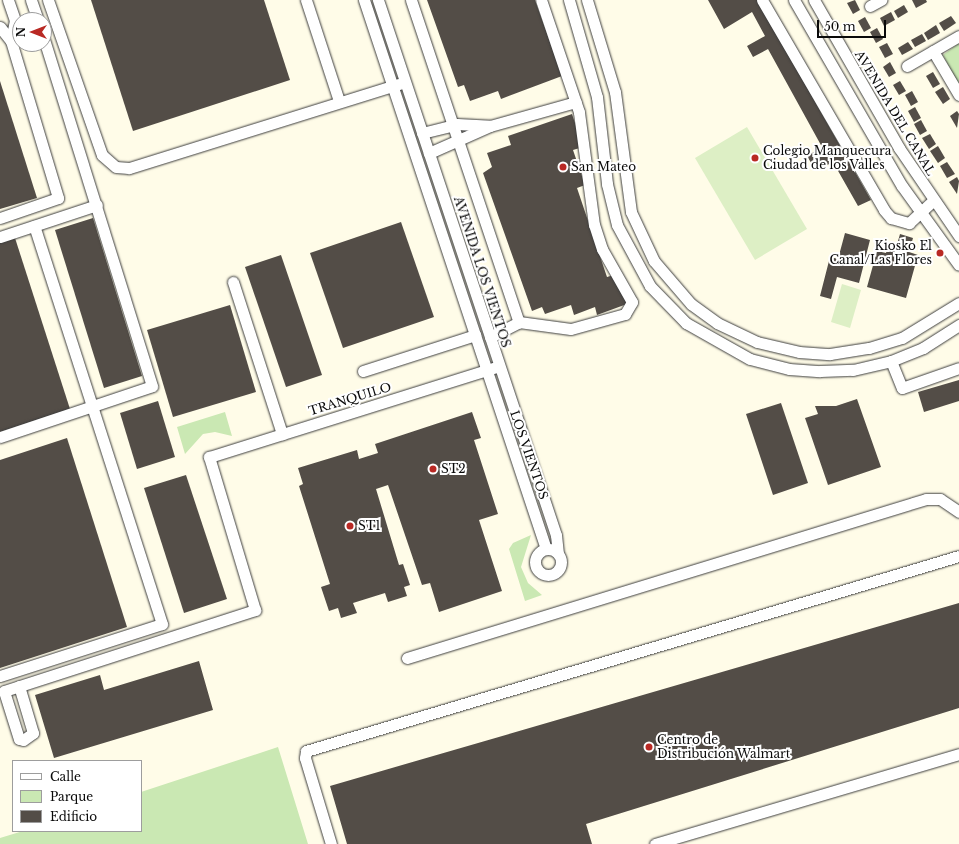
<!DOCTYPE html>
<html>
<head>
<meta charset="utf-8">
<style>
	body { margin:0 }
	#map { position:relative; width:959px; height:844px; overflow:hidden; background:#fffce8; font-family:"Libre Baskerville",serif }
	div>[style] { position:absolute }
	.green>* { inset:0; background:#cae8b3 }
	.pitch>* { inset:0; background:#ddefc5 }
	.building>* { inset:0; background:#534d47 }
	.roads { filter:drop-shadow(0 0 1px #3d3d3d) drop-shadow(0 0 1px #3d3d3d) }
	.minor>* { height:11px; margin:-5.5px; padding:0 5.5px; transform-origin:5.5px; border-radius:5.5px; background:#fff }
	.minor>.ring { margin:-5.5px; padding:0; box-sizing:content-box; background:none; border:11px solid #fff; border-radius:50% }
	.dots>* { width:11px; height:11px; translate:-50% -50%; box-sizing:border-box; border:2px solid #fff; border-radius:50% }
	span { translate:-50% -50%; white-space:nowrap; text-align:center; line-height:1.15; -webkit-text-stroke:4px #fff; paint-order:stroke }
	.street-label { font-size:12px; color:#0a0a0a }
	.poi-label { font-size:12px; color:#0a0a0a }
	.left { translate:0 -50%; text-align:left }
	.right { translate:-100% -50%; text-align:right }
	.legend { position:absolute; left:12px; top:760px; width:130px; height:72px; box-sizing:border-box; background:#fff; border:1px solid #9d9d9d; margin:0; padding:5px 7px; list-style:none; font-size:12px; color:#0a0a0a }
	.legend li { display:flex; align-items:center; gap:8px; height:20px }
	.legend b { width:20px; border:1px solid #9d9d9d }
	.north { position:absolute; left:12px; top:12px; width:40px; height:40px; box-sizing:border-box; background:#fff; border:1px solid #9d9d9d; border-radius:50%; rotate:270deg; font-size:11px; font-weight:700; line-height:16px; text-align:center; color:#0a0a0a }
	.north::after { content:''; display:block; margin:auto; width:14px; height:18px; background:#b92924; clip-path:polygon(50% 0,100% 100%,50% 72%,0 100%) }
	.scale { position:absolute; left:817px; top:20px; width:69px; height:18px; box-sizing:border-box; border:2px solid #0a0a0a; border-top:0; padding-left:5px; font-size:12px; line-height:14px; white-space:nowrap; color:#0a0a0a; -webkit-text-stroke:3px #fff; paint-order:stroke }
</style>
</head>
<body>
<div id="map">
	<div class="green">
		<i style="clip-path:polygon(959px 43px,959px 86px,943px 55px)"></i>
		<i style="clip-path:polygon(225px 412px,232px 436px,215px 432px,203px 434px,185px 454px,177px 427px)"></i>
		<i style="clip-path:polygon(531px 535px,521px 567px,528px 583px,542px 595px,525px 601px,509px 549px,513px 543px)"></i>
		<i style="clip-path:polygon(278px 747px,308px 844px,0 844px,0 838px,23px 831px,141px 831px,141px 792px)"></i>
	</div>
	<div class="pitch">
		<i style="clip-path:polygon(747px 127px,807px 229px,755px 260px,695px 158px)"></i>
		<i style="clip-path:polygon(842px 284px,861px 290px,850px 328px,831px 322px)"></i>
	</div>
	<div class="building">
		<i style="clip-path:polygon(91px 0,264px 0,290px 80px,133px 131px)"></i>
		<i style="clip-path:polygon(427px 0,535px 0,562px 76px,501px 99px,498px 91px,470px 101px,464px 85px,458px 87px)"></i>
		<i style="clip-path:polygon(708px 0,757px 0,871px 200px,858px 206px,833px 162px,816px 171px,807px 156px,822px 147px,768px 49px,753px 57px,747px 46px,765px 36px,752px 12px,724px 29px)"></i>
		<i style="clip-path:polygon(855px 0,860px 10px,853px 14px,847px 3px)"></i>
		<i style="clip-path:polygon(912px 0,926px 0,927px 2px,916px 8px)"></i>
		<i style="clip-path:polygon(904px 5px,908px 12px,898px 18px,894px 11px)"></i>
		<i style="clip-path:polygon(891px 12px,895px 20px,884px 26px,880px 18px)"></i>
		<i style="clip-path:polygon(951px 16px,956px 23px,944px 31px,939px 23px)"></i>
		<i style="clip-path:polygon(865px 17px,871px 28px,864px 32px,858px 21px)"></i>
		<i style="clip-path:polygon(936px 25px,940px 33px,928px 40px,924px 33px)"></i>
		<i style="clip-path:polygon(877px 28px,883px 39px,876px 43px,870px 32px)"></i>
		<i style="clip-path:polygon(922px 34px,926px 41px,915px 47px,911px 40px)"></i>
		<i style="clip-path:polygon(908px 42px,913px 49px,902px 55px,898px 48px)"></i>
		<i style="clip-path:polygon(887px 43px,893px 54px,885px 58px,879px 47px)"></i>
		<i style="clip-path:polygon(890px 62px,896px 73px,889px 77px,883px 67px)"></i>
		<i style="clip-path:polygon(933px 72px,940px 84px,933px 88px,926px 76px)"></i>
		<i style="clip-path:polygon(0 81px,37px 198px,0 209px)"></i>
		<i style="clip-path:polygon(900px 81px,906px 91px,899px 95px,893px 85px)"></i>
		<i style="clip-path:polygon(943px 87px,950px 99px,943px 104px,935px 92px)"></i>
		<i style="clip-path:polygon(912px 91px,918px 102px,911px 106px,905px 95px)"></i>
		<i style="clip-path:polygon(915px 107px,921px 118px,914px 122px,908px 111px)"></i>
		<i style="clip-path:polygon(957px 111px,959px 114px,957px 128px,950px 116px)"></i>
		<i style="clip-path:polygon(572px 114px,583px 147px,573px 150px,585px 185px,577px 188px,607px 277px,617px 274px,627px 304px,597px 315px,595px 307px,574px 315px,571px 305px,545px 314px,542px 307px,532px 311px,483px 173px,492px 167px,487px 153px,511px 145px,508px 136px)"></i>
		<i style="clip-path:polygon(921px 120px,927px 131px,920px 135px,914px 124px)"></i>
		<i style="clip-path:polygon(930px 134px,936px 144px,929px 149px,922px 138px)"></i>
		<i style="clip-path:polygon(938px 146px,945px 158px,938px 163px,930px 151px)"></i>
		<i style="clip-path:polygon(947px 162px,955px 174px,947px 178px,940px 166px)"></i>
		<i style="clip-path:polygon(957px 177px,959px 181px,957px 194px,949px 182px)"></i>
		<i style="clip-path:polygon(93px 218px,142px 376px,104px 388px,55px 230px)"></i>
		<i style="clip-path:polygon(401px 222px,434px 317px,343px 348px,310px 253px)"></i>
		<i style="clip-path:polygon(845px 233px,870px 240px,859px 283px,837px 277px,831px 299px,820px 296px,830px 257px,838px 259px)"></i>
		<i style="clip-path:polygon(900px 234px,913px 238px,909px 252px,918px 255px,906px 298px,867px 287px,877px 251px,886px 253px,888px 246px,896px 248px)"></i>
		<i style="clip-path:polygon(15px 238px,70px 409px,0 432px,0 243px)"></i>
		<i style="clip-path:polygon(281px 255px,322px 375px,286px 387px,245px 267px)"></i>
		<i style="clip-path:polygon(230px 305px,256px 392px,173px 417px,147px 330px)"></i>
		<i style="clip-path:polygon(959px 380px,959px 401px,924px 412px,918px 392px)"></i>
		<i style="clip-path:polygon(857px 399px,881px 467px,828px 485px,805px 418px,818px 414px,815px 406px,836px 406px)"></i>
		<i style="clip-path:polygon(158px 401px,175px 457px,137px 469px,120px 413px)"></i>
		<i style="clip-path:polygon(781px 403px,808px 483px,773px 495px,746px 414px)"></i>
		<i style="clip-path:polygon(472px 412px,481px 438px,474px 440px,498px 514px,479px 520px,502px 591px,439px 612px,430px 583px,422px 585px,388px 485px,376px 489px,399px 565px,403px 564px,410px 585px,404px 587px,407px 596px,388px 602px,385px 593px,353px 603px,357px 613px,341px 618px,338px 608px,329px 611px,321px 587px,330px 584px,299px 486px,303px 484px,298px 468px,357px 450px,359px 459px,378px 453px,375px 444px)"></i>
		<i style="clip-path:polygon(67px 438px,127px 627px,0 668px,0 460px)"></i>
		<i style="clip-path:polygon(186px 475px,227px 599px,184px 613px,144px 488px)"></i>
		<i style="clip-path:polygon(959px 603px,959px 708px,586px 824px,592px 844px,347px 844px,330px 786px)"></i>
		<i style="clip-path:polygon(199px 661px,213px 710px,54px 758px,35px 695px,100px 675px,104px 690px)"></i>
	</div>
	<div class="roads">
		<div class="minor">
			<i style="left:8px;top:0;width:21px;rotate:71deg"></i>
			<i style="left:15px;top:20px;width:21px;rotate:101deg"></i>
			<i style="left:31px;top:0;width:21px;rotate:71deg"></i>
			<i style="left:48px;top:0;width:164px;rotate:70.8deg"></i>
			<i style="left:102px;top:155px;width:18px;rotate:41deg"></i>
			<i style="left:116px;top:167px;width:13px;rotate:4deg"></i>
			<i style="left:129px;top:168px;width:283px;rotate:-17.3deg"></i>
			<i style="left:306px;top:0;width:106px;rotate:71.9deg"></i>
			<i style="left:364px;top:0;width:578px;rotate:71.66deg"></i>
			<i style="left:378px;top:0;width:564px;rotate:71.6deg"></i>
			<i style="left:556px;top:535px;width:18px;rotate:84deg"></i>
			<i style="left:411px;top:0;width:340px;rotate:71.5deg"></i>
			<i style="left:519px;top:322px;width:52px;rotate:7.7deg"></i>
			<i style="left:571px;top:329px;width:56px;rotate:-15.5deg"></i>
			<i style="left:625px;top:314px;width:14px;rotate:-60deg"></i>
			<i style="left:632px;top:302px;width:61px;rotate:-119.5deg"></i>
			<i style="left:602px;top:249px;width:25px;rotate:-108deg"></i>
			<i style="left:594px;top:225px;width:114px;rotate:-97.6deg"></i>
			<i style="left:579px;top:112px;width:118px;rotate:-108.7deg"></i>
			<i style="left:569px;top:0;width:101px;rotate:73.9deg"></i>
			<i style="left:597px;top:97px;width:88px;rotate:83.4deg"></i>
			<i style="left:607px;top:184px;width:42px;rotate:76.3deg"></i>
			<i style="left:617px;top:225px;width:69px;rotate:61.6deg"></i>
			<i style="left:650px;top:286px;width:52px;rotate:45.8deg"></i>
			<i style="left:686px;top:323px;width:73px;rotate:29.4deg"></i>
			<i style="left:750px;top:359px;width:40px;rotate:14.4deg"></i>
			<i style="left:789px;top:369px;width:31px;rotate:4deg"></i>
			<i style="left:820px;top:371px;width:33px;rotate:-2deg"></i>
			<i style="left:853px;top:370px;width:39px;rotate:-13deg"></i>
			<i style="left:891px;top:361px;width:35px;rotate:-22deg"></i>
			<i style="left:923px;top:348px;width:43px;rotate:-32.6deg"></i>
			<i style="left:587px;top:0;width:96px;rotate:73.1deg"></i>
			<i style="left:615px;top:92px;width:121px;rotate:82.4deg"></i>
			<i style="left:631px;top:212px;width:54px;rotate:64.9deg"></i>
			<i style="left:654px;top:261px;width:57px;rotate:49.3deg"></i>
			<i style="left:691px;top:304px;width:32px;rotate:36deg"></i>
			<i style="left:717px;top:323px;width:44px;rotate:25.4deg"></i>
			<i style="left:757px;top:342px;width:43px;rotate:13.4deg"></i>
			<i style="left:799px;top:352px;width:31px;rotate:4deg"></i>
			<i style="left:830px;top:354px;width:39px;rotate:-9deg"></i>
			<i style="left:869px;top:348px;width:34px;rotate:-17deg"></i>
			<i style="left:902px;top:338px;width:67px;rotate:-31.6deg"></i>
			<i style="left:762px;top:0;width:243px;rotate:59.8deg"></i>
			<i style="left:884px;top:210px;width:11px;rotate:49deg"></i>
			<i style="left:891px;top:218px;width:19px;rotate:16deg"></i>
			<i style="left:909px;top:223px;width:33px;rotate:-43deg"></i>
			<i style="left:794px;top:0;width:215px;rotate:59.9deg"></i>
			<i style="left:902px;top:186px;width:97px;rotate:54.2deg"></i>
			<i style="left:814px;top:0;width:171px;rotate:60.1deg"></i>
			<i style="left:899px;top:148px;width:107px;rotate:55.7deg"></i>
			<i style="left:870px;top:6px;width:13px;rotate:-29deg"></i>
			<i style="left:0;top:27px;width:18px;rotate:52deg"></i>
			<i style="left:11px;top:41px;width:164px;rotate:73.3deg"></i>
			<i style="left:58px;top:198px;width:61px;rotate:161deg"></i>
			<i style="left:933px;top:51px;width:51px;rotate:59.4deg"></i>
			<i style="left:907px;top:66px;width:60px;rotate:-30deg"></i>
			<i style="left:490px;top:126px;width:89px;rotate:-15.6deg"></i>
			<i style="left:422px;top:133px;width:36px;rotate:-14deg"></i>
			<i style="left:457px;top:124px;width:33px;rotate:3deg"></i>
			<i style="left:490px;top:126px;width:67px;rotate:156.1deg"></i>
			<i style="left:0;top:237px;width:102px;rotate:-18.3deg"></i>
			<i style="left:233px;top:282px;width:160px;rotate:72.1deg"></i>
			<i style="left:490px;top:337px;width:33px;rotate:-27deg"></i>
			<i style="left:891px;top:361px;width:29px;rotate:68deg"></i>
			<i style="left:902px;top:388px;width:60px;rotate:-19.3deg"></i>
			<i style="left:363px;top:371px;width:118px;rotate:-17.8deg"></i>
			<i style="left:0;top:437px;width:160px;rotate:-18.5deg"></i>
			<i style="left:152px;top:386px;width:362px;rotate:-107.3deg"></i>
			<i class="ring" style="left:535px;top:549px;width:15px;height:15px"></i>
			<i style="left:407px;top:658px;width:543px;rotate:-17.03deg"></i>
			<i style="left:926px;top:499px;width:14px"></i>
			<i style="left:940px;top:499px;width:23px;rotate:34deg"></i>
			<i style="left:0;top:676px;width:170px;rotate:-17.8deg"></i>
			<i style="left:162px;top:624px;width:418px;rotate:-107.8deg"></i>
			<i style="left:19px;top:686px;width:49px;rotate:73.4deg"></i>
			<i style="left:33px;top:733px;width:12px;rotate:145deg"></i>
			<i style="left:23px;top:740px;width:4px;rotate:-166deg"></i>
			<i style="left:19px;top:739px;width:50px;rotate:-107.4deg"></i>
			<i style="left:4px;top:691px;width:264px;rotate:-17.9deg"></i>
			<i style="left:255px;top:610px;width:160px;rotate:-106.7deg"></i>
			<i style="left:209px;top:457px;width:304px;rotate:-17.4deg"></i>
			<i style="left:331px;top:844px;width:90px;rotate:-106.8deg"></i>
			<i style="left:305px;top:758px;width:7px;rotate:-82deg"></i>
			<i style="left:306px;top:751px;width:681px;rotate:-16.63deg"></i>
			<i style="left:655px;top:844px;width:317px;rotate:-16.5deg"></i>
		</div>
	</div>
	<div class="dots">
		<i style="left:755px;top:158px;background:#b92924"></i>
		<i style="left:563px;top:167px;background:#b92924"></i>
		<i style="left:940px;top:253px;background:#b92924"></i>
		<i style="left:433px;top:469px;background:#b92924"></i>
		<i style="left:350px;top:526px;background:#b92924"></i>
		<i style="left:649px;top:747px;background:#b92924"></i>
	</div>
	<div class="street-label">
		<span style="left:895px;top:113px;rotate:59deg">AVENIDA DEL CANAL</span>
		<span style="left:482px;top:272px;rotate:72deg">AVENIDA LOS VIENTOS</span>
		<span style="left:350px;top:399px;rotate:-17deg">TRANQUILO</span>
		<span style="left:529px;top:455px;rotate:71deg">LOS VIENTOS</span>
	</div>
	<div class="poi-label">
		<span class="left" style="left:763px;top:158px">Colegio Manquecura<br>Ciudad de los Valles</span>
		<span class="left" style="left:571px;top:167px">San Mateo</span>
		<span class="right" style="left:932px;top:253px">Kiosko El<br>Canal/Las Flores</span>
		<span class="left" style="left:441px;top:469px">ST2</span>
		<span class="left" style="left:358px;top:526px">ST1</span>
		<span class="left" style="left:657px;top:747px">Centro de<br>Distribución Walmart</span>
	</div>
	<ul class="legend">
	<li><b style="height:5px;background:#fff"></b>Calle</li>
	<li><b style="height:11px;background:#cae8b3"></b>Parque</li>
	<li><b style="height:11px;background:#534d47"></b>Edificio</li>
	</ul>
	<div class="north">N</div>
	<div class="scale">50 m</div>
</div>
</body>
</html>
